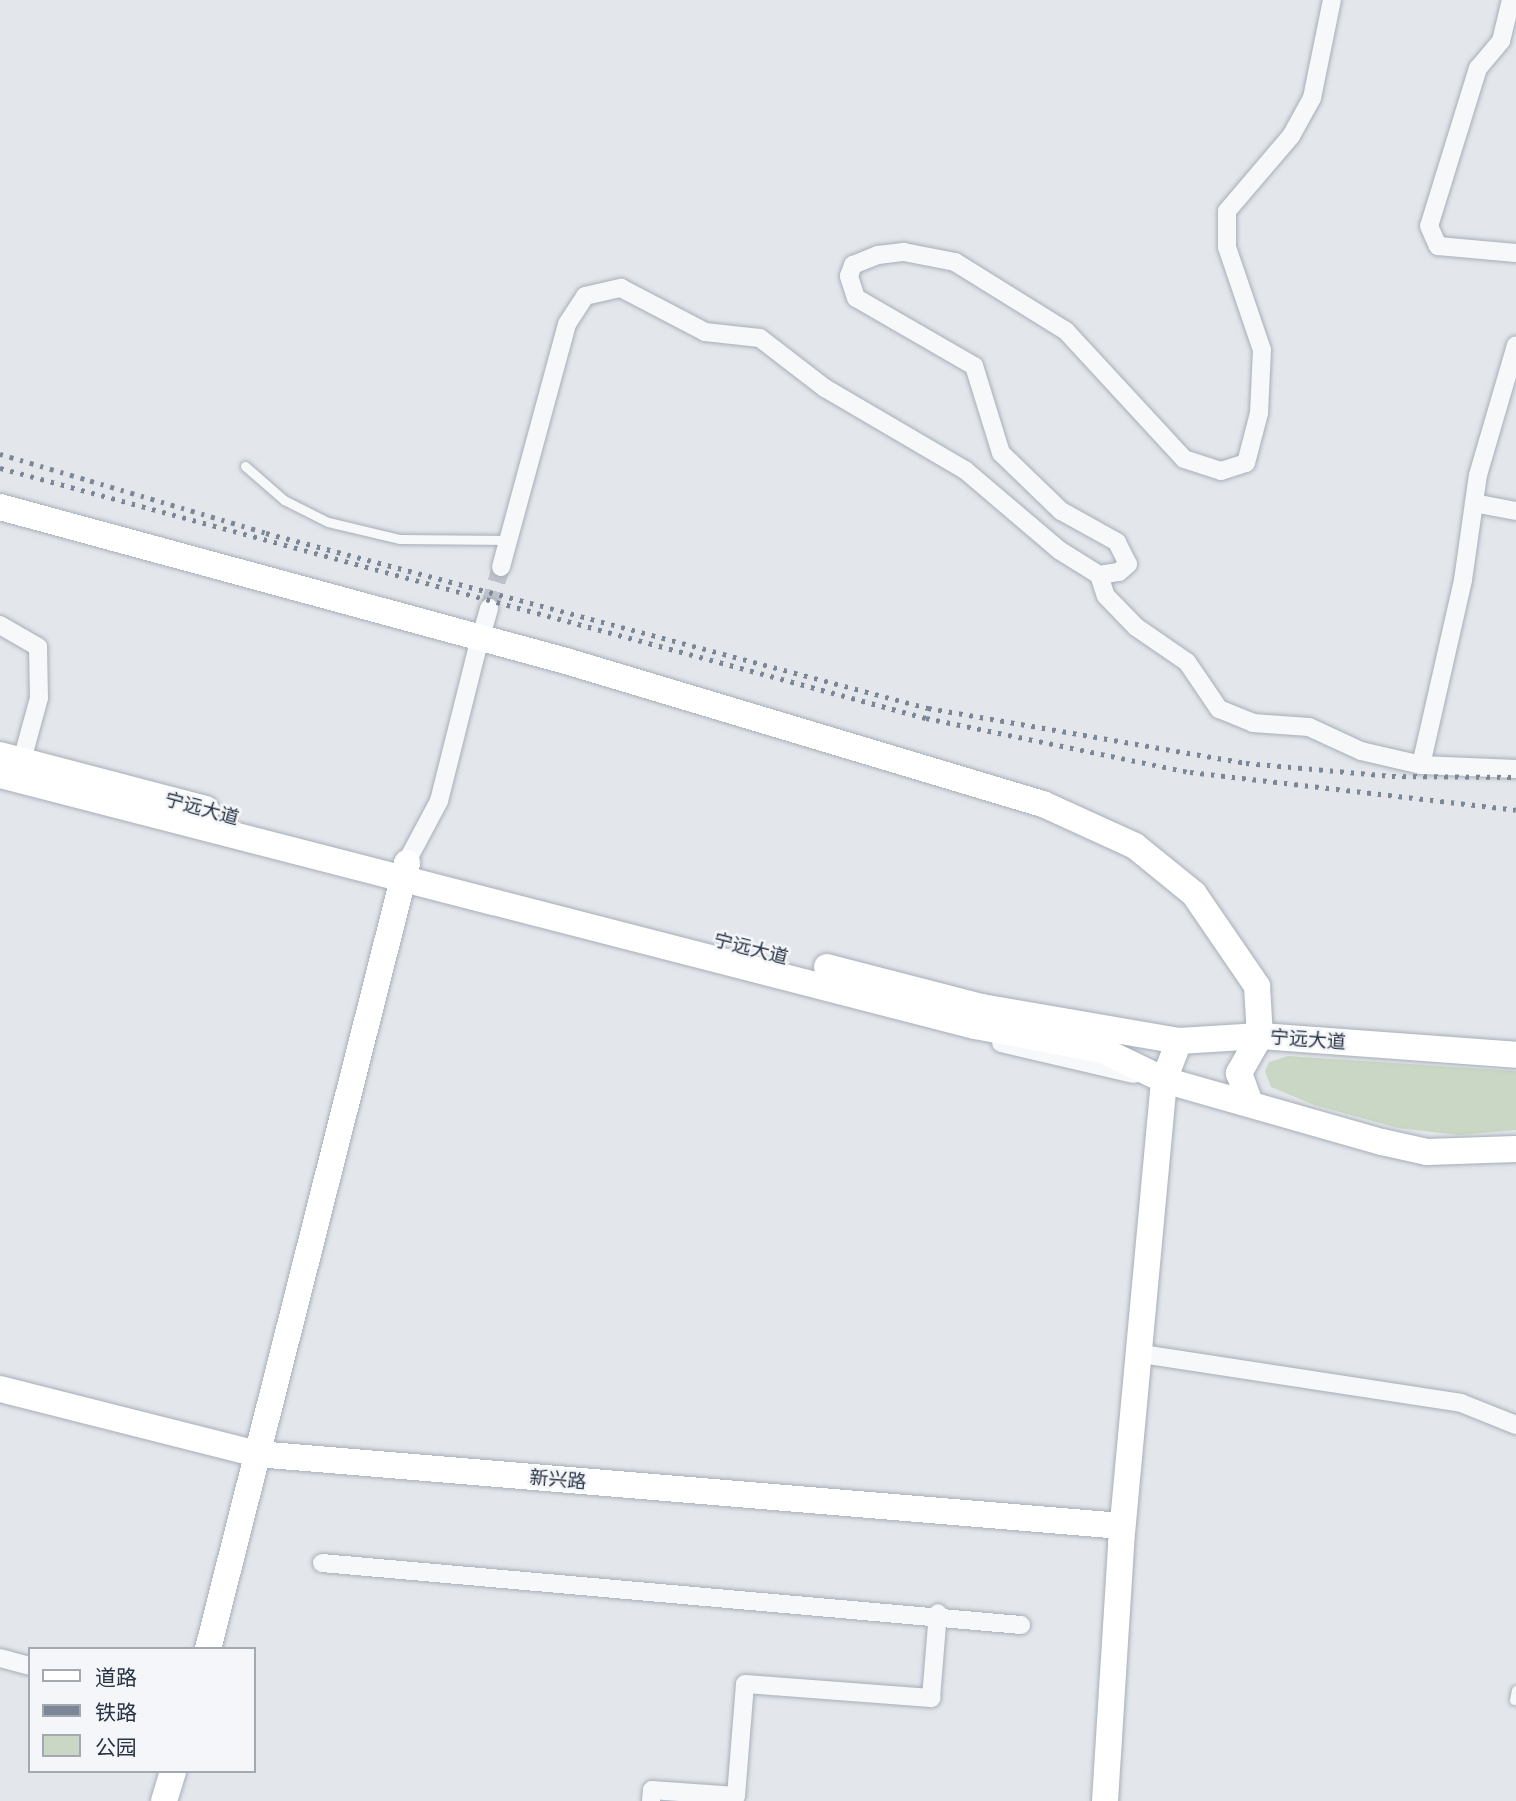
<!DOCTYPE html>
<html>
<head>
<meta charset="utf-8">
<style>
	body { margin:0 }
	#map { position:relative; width:1516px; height:1801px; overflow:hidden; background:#e3e7ec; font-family:Barlow,"Noto Sans SC",sans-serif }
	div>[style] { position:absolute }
	.green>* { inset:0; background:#c9d7c4 }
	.street-tunnel>* { height:18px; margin-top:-9px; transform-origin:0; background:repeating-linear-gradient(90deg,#bec3cb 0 18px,transparent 0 27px) }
	.roads { filter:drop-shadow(0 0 2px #a7aeb7) drop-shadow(0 0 2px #a7aeb7) }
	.lane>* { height:9px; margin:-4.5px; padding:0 4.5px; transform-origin:4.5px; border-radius:4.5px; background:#f7f8fa }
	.street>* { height:18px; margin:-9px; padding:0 9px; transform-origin:9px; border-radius:9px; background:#f7f8fa }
	.secondary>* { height:26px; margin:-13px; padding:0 13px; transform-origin:13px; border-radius:13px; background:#fff }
	.rail>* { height:4.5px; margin-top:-2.25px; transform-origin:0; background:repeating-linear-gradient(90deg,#7b8797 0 3.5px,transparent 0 10.5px) }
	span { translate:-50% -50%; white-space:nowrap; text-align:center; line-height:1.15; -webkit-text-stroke:5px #f4f6f9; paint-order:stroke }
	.street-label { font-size:19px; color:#293546 }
	.legend { position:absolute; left:28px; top:1647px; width:228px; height:126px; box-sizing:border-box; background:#f4f6f9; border:2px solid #a3a9b1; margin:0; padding:9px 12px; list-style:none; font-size:21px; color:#293546 }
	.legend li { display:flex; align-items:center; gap:14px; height:35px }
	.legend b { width:35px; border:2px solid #a3a9b1 }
</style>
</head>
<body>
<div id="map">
	<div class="green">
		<i style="clip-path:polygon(1288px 1056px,1516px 1071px,1516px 1130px,1459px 1135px,1398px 1128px,1314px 1105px,1271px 1087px,1265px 1071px,1269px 1062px)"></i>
	</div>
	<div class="street-tunnel">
		<i style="left:489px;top:608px;width:43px;rotate:-73.7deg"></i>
	</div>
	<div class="roads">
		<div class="lane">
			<i style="left:245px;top:466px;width:52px;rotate:41.1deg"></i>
			<i style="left:284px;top:500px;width:49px;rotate:26.6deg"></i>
			<i style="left:328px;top:522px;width:74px;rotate:13.3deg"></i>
			<i style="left:400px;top:539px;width:109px;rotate:0.5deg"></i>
			<i style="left:1514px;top:1700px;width:10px;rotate:-79deg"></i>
		</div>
		<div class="street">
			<i style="left:1511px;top:0;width:42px;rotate:103.7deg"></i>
			<i style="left:1501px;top:41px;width:35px;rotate:130deg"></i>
			<i style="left:1478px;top:68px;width:165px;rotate:107.2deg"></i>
			<i style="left:1429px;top:226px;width:22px;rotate:66deg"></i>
			<i style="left:1438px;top:246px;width:78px;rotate:5.1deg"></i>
			<i style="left:1474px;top:503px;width:43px;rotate:10.8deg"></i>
			<i style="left:501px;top:567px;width:252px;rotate:-74.8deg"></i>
			<i style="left:567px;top:324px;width:33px;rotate:-57deg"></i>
			<i style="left:585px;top:296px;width:37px;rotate:-13deg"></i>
			<i style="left:621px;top:288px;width:95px;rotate:27.6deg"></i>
			<i style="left:705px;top:332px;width:55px;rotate:6.2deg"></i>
			<i style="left:760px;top:338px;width:82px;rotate:37.6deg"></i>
			<i style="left:825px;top:388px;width:162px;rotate:30.4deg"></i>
			<i style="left:965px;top:470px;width:123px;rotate:40.4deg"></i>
			<i style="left:1059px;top:550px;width:47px;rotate:32deg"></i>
			<i style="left:1099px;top:575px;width:20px;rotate:-9deg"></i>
			<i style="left:1119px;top:572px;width:12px;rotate:-42deg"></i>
			<i style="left:1128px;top:564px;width:25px;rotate:-117deg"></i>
			<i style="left:1117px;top:542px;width:64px;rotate:-151deg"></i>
			<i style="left:1061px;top:511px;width:83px;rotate:-136deg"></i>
			<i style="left:1001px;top:453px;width:91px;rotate:-107.2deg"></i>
			<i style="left:974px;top:366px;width:136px;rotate:-150deg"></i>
			<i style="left:856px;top:298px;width:23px;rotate:-108deg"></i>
			<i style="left:849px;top:276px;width:12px;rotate:-70deg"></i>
			<i style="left:853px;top:265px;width:27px;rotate:-22deg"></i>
			<i style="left:878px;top:255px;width:26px;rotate:-7deg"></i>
			<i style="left:904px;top:252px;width:52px;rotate:11.1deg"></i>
			<i style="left:955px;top:262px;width:131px;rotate:31.9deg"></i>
			<i style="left:1066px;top:331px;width:174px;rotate:47.3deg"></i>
			<i style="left:1184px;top:459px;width:39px;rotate:18deg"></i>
			<i style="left:1221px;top:471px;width:26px;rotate:-18deg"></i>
			<i style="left:1246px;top:463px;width:52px;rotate:-75.4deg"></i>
			<i style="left:1259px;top:413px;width:63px;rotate:-87.3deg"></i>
			<i style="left:1262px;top:350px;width:109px;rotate:-108.8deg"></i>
			<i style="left:1227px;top:247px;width:36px;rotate:-90deg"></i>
			<i style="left:1227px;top:211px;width:99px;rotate:-49.5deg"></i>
			<i style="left:1291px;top:136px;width:43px;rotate:-61.1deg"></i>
			<i style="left:1312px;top:98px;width:100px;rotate:-78.5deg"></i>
			<i style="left:1099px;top:575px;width:22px;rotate:72deg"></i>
			<i style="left:1106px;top:596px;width:43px;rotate:45.9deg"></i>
			<i style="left:1136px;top:627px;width:62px;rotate:34.5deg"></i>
			<i style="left:1187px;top:662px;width:57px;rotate:55.8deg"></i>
			<i style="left:1219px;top:709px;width:37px;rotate:22deg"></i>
			<i style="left:1253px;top:723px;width:56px;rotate:4.1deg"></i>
			<i style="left:1309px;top:727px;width:57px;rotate:24.8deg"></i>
			<i style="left:1361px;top:751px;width:62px;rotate:13.1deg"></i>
			<i style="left:1421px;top:765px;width:95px;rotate:2.4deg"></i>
			<i style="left:0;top:625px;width:44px;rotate:30.1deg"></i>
			<i style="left:38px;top:647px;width:51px;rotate:88.9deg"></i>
			<i style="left:39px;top:698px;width:64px;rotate:105.3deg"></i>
			<i style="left:484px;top:626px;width:19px;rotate:-74deg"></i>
			<i style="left:1421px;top:765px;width:190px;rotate:-77.2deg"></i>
			<i style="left:1463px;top:580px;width:106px;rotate:-81.9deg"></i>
			<i style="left:1478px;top:475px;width:135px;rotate:-73.7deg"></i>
			<i style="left:407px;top:861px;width:68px;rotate:-61.9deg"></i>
			<i style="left:439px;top:801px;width:156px;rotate:-75.9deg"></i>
			<i style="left:1001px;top:1043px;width:136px;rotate:13.2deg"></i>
			<i style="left:1142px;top:1354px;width:323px;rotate:8.7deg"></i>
			<i style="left:1461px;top:1403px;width:59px;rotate:21.8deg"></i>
			<i style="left:322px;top:1563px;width:702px;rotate:5.07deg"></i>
			<i style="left:0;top:1658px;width:31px;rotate:15deg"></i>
			<i style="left:651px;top:1801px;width:11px;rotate:-85deg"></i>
			<i style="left:652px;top:1790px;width:84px;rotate:4.1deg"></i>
			<i style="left:736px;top:1796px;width:112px;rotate:-85.4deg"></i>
			<i style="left:745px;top:1684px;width:187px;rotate:4.3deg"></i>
			<i style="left:931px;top:1698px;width:85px;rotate:-85.3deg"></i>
		</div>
		<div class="secondary">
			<i style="left:0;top:507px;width:587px;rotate:15.22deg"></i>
			<i style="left:566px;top:661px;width:498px;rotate:16.7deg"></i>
			<i style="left:1043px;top:804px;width:101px;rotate:24.5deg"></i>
			<i style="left:1135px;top:846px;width:76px;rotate:39.1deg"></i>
			<i style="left:1194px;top:894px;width:112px;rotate:55.6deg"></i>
			<i style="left:1257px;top:986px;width:50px;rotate:86.6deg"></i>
			<i style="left:1260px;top:1036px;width:43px;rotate:119.6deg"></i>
			<i style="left:1239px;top:1073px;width:30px;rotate:70deg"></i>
			<i style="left:0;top:755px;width:213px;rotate:14.7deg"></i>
			<i style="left:0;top:775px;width:1007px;rotate:14.44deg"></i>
			<i style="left:975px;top:1026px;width:129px;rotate:10.7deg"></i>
			<i style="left:1102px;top:1050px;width:69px;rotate:25.8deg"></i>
			<i style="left:1164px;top:1080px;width:227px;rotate:15.9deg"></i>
			<i style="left:1382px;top:1142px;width:46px;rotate:12.5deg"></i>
			<i style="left:1427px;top:1152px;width:89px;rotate:-1.9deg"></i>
			<i style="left:827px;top:967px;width:160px;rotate:14.5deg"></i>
			<i style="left:982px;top:1007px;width:200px;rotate:9.8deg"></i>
			<i style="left:1179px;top:1041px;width:81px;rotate:-3.5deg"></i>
			<i style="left:1260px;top:1036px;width:257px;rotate:4.2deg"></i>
			<i style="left:0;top:1389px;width:265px;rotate:14.2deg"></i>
			<i style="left:257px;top:1454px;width:868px;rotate:4.76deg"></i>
			<i style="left:208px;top:1649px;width:811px;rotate:-75.79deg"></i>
			<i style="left:164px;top:1801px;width:31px;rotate:-73deg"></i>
			<i style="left:1105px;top:1801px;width:257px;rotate:-86.4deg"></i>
			<i style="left:1121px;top:1544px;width:466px;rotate:-84.7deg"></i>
			<i style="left:1164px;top:1080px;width:42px;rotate:-69deg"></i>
		</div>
	</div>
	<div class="rail">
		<i style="left:0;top:454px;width:277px;rotate:16.5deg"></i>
		<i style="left:266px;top:533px;width:685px;rotate:14.81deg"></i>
		<i style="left:928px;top:708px;width:323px;rotate:9.8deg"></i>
		<i style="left:1246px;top:763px;width:147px;rotate:5.1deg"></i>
		<i style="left:1392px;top:776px;width:124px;rotate:0.5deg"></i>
		<i style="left:0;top:468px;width:959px;rotate:15.11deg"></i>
		<i style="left:926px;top:718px;width:269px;rotate:11.6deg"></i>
		<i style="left:1190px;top:772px;width:328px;rotate:6.6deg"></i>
	</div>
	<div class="street-label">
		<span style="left:202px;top:808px;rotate:15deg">宁远大道</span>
		<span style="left:751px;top:948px;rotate:14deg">宁远大道</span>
		<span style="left:1308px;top:1039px;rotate:4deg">宁远大道</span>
		<span style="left:558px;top:1479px;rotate:5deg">新兴路</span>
	</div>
	<ul class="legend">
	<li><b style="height:9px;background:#fff"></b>道路</li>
	<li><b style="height:9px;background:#7b8797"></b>铁路</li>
	<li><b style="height:19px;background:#c9d7c4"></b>公园</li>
	</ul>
</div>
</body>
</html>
